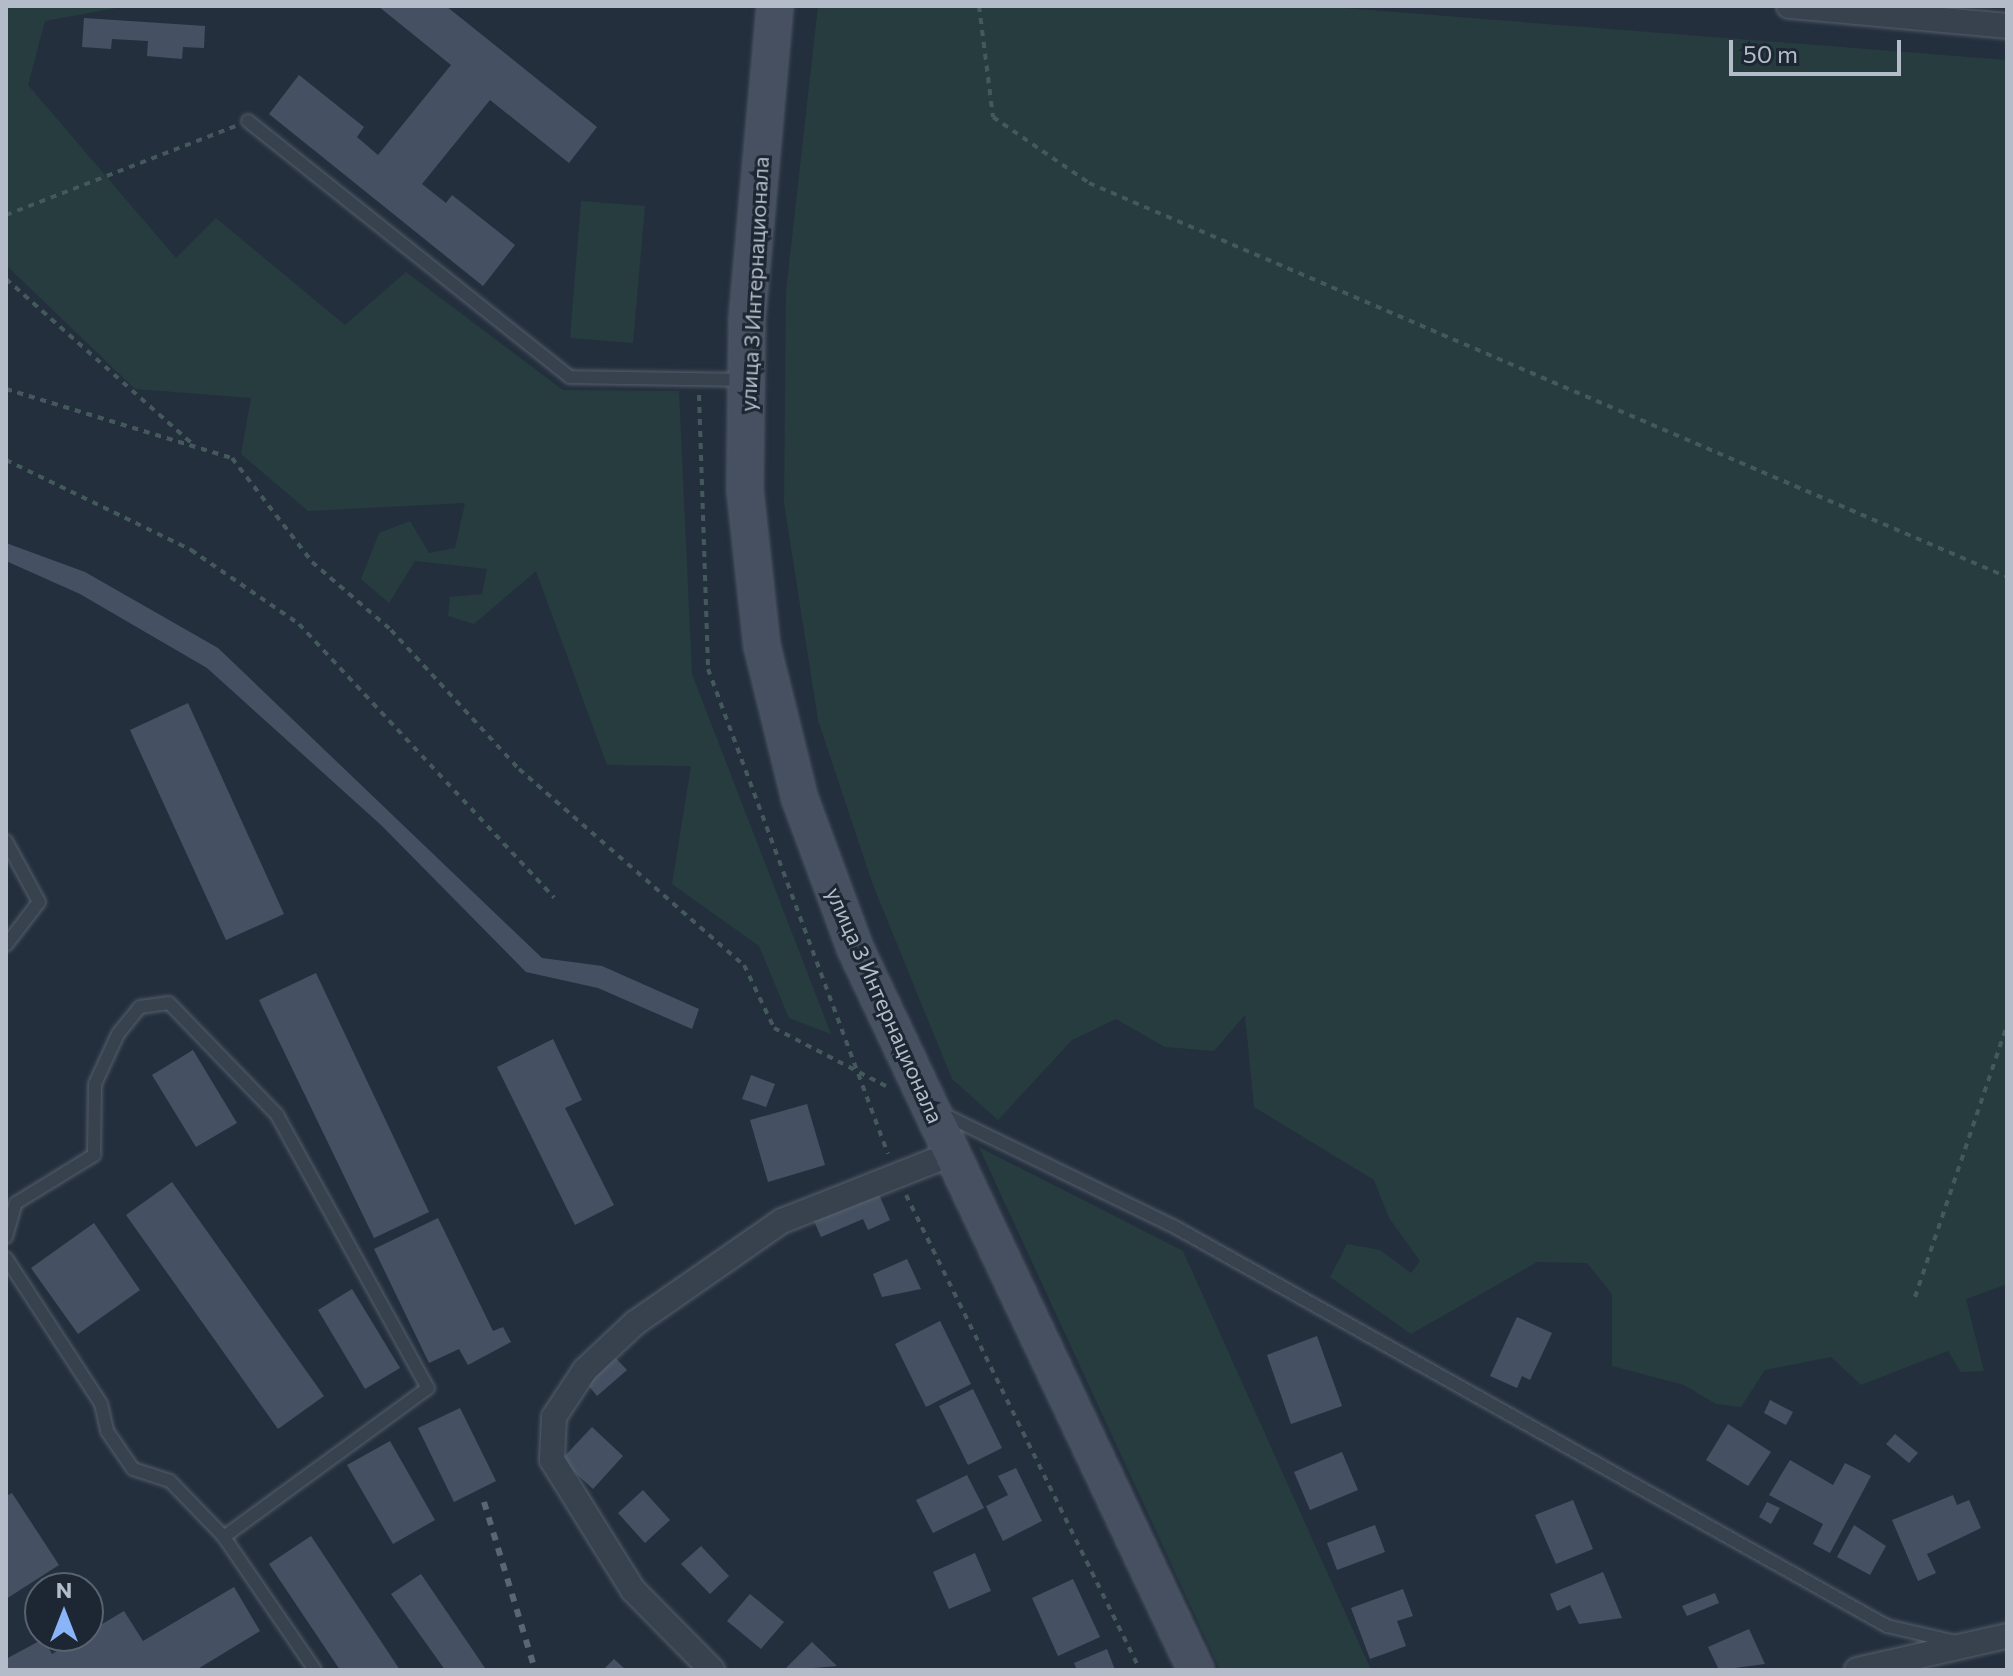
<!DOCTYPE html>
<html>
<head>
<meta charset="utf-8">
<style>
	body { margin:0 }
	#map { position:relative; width:2013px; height:1676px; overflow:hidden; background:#242f3e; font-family:Commissioner,sans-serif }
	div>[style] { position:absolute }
	.green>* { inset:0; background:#263c3f }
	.building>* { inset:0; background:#455162 }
	.path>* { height:4px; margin-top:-2px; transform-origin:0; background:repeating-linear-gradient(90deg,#44595c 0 6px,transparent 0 12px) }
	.roads { filter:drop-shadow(0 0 2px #565f6c) drop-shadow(0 0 2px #565f6c) }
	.lane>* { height:12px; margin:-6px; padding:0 6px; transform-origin:6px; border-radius:6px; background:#38414e }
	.street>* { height:24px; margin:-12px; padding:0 12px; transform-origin:12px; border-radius:12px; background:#38414e }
	.secondary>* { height:34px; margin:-17px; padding:0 17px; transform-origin:17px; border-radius:17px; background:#465061 }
	.rail>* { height:6px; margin-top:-3px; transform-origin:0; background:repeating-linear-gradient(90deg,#5a6575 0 8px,transparent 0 16px) }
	span { translate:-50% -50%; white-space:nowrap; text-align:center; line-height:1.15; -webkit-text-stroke:6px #1d2633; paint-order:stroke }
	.street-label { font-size:22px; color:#b4bcc9 }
	.frame { position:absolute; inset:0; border:8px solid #b4bcc9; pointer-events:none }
	.north { position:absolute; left:24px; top:1572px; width:80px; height:80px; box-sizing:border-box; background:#1d2633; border:2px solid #59626f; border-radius:50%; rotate:0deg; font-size:22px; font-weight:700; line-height:32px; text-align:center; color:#b4bcc9 }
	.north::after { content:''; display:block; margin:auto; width:28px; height:36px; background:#8ab4f8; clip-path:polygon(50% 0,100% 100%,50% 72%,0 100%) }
	.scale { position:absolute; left:1729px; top:40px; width:172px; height:36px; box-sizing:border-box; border:4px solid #b4bcc9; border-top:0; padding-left:10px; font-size:24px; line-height:28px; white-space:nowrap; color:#b4bcc9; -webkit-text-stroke:6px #1d2633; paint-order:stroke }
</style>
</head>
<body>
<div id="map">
	<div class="green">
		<i style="clip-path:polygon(6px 6px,127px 6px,45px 21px,28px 85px,176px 258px,216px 218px,345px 325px,406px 272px,563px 390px,679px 391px,692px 674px,831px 1034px,789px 1018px,759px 946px,672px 884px,691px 766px,607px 765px,536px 571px,474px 624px,448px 616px,450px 597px,482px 594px,487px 569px,415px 561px,389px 603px,361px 579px,379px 533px,410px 521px,429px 553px,455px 548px,465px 503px,308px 511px,241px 454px,251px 398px,135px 389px,6px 265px)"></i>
		<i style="clip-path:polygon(818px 6px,1318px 6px,2007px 60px,2007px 1284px,1966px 1299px,1984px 1371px,1961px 1372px,1948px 1351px,1861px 1385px,1831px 1357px,1765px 1370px,1741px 1407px,1716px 1404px,1684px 1385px,1612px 1366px,1612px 1294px,1587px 1263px,1537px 1262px,1411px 1334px,1330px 1277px,1347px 1244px,1380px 1250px,1411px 1273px,1420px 1261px,1389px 1218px,1374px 1180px,1254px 1107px,1245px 1015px,1214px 1051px,1165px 1047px,1116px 1019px,1072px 1040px,998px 1120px,952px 1079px,873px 885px,818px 720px,784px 503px,786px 291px)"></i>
		<i style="clip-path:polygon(581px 201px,645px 206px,633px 343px,570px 338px)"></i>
		<i style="clip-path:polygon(979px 1147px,1183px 1251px,1371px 1670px,1220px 1670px)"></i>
	</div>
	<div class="building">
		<i style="clip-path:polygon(378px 6px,446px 6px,597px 127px,569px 163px,490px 100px,422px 184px,446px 203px,452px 195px,515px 245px,483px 286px,269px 114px,299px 75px,364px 127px,357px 137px,378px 155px,451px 65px)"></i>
		<i style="clip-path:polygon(84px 18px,205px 26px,204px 48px,183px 47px,182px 59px,147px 56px,148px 41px,112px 39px,111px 49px,82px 47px)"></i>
		<i style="clip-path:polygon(6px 543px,85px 572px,218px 648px,542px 958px,602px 966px,699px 1009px,692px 1029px,598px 988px,526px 972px,381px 825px,207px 668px,80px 594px,6px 561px)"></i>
		<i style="clip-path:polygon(188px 703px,284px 914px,226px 940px,130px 730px)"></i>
		<i style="clip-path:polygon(316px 973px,429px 1212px,374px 1238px,259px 1000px)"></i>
		<i style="clip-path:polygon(553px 1039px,582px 1100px,565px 1108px,614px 1205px,575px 1225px,497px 1067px)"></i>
		<i style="clip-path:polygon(193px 1050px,237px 1123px,196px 1147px,152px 1075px)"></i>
		<i style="clip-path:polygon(751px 1075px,775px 1084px,766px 1107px,742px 1099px)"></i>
		<i style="clip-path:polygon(807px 1104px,825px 1165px,768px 1182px,750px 1120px)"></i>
		<i style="clip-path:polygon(172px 1182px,324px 1396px,278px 1429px,126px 1215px)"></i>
		<i style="clip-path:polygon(874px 1183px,890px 1220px,868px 1230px,863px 1219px,821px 1237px,809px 1210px)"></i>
		<i style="clip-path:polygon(438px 1218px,493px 1331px,503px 1327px,511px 1342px,468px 1365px,459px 1349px,429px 1363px,374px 1249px)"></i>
		<i style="clip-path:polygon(94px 1223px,140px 1290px,78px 1334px,31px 1268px)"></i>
		<i style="clip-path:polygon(907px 1259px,921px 1289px,882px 1297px,873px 1274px)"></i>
		<i style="clip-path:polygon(352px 1289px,400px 1368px,365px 1389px,318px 1310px)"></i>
		<i style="clip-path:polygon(1517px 1317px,1552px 1333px,1530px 1380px,1522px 1376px,1517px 1388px,1490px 1376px)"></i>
		<i style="clip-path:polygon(940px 1321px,971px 1384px,926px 1407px,895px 1344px)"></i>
		<i style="clip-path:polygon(1317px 1336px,1342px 1406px,1291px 1424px,1267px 1355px)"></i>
		<i style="clip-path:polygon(613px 1355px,627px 1370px,597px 1396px,584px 1380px)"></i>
		<i style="clip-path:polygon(973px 1389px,1002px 1448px,968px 1465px,939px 1406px)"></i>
		<i style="clip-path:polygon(1770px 1400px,1793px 1412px,1786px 1425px,1764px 1413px)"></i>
		<i style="clip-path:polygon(460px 1408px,496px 1481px,454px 1502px,418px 1428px)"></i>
		<i style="clip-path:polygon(1728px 1424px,1771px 1452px,1748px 1486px,1706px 1460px)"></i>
		<i style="clip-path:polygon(592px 1427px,623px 1456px,593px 1489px,561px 1460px)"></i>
		<i style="clip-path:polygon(1895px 1434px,1918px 1453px,1909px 1463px,1886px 1444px)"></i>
		<i style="clip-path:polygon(390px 1441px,435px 1520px,393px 1544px,347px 1465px)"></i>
		<i style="clip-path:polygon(1342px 1452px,1358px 1490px,1310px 1510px,1294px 1472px)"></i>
		<i style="clip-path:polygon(1790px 1460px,1833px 1485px,1845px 1463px,1871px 1476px,1830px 1553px,1813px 1544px,1823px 1524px,1769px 1495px)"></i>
		<i style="clip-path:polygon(1016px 1468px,1042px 1521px,1003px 1541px,986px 1506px,1008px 1495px,998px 1476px)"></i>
		<i style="clip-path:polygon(967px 1475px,984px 1508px,933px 1533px,916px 1500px)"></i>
		<i style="clip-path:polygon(643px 1490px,670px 1520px,645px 1543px,618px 1513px)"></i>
		<i style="clip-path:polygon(12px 1493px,59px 1565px,6px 1599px,6px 1496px)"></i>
		<i style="clip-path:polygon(1953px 1495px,1957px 1505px,1969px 1500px,1981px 1528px,1927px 1554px,1936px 1573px,1918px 1581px,1892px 1520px)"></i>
		<i style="clip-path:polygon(1573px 1500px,1593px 1549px,1556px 1564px,1535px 1515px)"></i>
		<i style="clip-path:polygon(1767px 1502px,1780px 1508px,1771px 1524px,1759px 1517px)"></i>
		<i style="clip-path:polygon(1375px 1525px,1385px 1552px,1337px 1570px,1327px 1543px)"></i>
		<i style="clip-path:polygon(1854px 1525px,1886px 1546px,1870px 1575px,1837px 1557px)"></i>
		<i style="clip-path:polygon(311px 1536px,400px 1670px,340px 1670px,269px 1564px)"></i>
		<i style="clip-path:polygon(701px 1546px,729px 1576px,710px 1594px,681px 1564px)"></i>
		<i style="clip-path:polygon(975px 1553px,991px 1591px,949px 1609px,933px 1572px)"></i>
		<i style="clip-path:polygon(1603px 1572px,1622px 1618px,1579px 1624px,1570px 1605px,1557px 1611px,1550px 1594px)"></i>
		<i style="clip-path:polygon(421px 1574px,485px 1668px,483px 1670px,445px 1670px,391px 1594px)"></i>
		<i style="clip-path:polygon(1073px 1579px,1100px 1637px,1058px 1656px,1032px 1598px)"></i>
		<i style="clip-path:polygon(234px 1587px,260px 1631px,196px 1670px,6px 1670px,6px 1659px,43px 1639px,52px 1654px,124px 1611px,143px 1641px)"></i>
		<i style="clip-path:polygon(1403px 1589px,1413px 1616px,1397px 1621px,1406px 1646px,1370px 1659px,1351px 1608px)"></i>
		<i style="clip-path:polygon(1715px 1593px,1719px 1603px,1687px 1616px,1682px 1606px)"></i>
		<i style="clip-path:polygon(750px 1594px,784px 1622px,761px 1649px,727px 1621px)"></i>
		<i style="clip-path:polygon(1749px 1629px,1765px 1664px,1719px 1670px,1708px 1647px)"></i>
		<i style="clip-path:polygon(812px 1642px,837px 1666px,789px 1670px,786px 1668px)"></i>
		<i style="clip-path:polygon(1107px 1649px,1115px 1670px,1077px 1670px,1074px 1663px)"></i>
		<i style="clip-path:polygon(614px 1659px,626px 1670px,603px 1670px)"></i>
	</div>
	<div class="path">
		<i style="left:979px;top:6px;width:112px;rotate:82.8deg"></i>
		<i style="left:993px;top:117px;width:116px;rotate:34.5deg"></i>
		<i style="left:1089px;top:183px;width:999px;rotate:23.23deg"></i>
		<i style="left:6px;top:215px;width:246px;rotate:-21.2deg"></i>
		<i style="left:6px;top:279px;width:252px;rotate:41.5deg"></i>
		<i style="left:6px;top:389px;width:236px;rotate:17deg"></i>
		<i style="left:232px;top:458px;width:131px;rotate:52.4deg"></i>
		<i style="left:312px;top:562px;width:104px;rotate:40.7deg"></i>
		<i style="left:391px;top:630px;width:189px;rotate:47.4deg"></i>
		<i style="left:519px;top:769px;width:298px;rotate:41.1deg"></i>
		<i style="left:744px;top:965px;width:70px;rotate:64.5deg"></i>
		<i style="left:774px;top:1028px;width:128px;rotate:27.4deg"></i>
		<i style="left:699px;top:395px;width:274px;rotate:88.1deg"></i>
		<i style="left:708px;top:669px;width:517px;rotate:69.64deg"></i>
		<i style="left:6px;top:460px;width:206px;rotate:25.9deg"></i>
		<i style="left:191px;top:550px;width:131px;rotate:34.4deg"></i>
		<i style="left:299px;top:624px;width:374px;rotate:47deg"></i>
		<i style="left:906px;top:1195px;width:530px;rotate:63.77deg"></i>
		<i style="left:1915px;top:1297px;width:287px;rotate:-71.3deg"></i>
	</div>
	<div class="roads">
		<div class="lane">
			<i style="left:248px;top:121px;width:411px;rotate:38.5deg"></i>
			<i style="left:570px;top:377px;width:173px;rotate:1deg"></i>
			<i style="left:6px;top:841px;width:69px;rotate:61.6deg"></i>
			<i style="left:39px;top:902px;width:54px;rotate:127.5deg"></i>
			<i style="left:943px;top:1114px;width:258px;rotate:26deg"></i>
			<i style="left:1175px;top:1227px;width:816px;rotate:29.27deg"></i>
			<i style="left:1887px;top:1626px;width:71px;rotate:13.1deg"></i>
			<i style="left:6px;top:1237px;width:35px;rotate:-74deg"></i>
			<i style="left:16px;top:1203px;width:92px;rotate:-31.6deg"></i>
			<i style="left:94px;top:1155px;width:71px;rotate:-89.2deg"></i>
			<i style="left:95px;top:1084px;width:55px;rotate:-65.3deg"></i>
			<i style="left:118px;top:1034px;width:35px;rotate:-51deg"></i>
			<i style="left:140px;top:1007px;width:29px;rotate:-8deg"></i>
			<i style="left:169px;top:1003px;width:156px;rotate:46deg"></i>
			<i style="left:277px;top:1115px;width:312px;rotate:61.1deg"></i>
			<i style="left:428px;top:1388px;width:253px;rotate:143.9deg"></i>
			<i style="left:6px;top:1258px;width:174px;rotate:56.9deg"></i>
			<i style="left:101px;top:1404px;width:28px;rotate:77deg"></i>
			<i style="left:107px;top:1431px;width:46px;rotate:55.6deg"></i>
			<i style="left:133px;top:1469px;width:39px;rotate:18deg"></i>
			<i style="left:170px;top:1481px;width:78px;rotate:46deg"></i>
			<i style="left:224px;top:1537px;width:161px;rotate:55.6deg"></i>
		</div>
		<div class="street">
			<i style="left:1789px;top:6px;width:219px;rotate:5.2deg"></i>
			<i style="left:712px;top:1670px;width:112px;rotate:-134.6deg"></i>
			<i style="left:633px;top:1590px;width:153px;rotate:-121.9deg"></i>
			<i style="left:552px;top:1460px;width:43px;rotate:-87.3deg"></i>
			<i style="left:554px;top:1417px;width:56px;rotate:-56.6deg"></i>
			<i style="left:585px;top:1370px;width:69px;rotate:-43.2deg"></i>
			<i style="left:635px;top:1323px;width:179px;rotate:-34.8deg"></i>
			<i style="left:782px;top:1221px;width:182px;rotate:-21.6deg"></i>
			<i style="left:1857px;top:1670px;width:154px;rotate:-12.8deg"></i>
		</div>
		<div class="secondary">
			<i style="left:775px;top:6px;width:317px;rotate:95.1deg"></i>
			<i style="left:747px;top:322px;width:168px;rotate:90.7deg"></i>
			<i style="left:745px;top:490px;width:157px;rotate:83.8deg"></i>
			<i style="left:762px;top:646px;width:158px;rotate:76.1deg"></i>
			<i style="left:800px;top:799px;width:159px;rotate:69.7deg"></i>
			<i style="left:855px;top:948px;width:798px;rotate:64.72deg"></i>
		</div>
	</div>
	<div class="rail">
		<i style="left:484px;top:1502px;width:176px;rotate:73.1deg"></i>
	</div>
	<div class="street-label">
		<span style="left:754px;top:284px;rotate:-87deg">улица 3 Интернационала</span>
		<span style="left:885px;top:1005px;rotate:66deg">улица 3 Интернационала</span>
	</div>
	<div class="frame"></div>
	<div class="north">N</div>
	<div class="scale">50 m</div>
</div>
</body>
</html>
